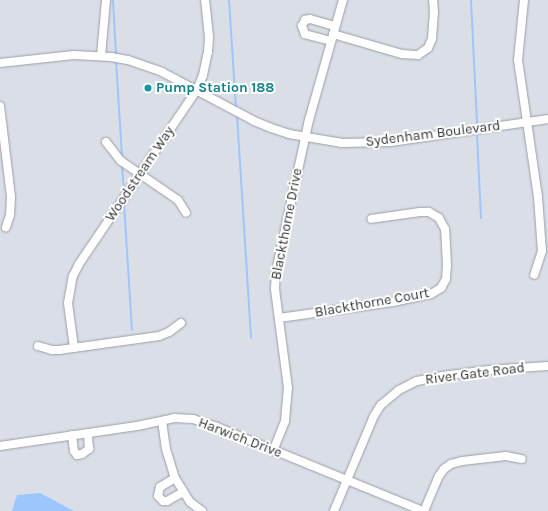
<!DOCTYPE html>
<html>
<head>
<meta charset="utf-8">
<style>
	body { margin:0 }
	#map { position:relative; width:548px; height:511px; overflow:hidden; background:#dadfe7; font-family:Karla,sans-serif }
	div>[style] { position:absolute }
	.water>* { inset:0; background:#9dc6ff }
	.stream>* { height:2px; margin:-1px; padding:0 1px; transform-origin:1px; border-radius:1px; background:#9dc6ff }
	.roads { filter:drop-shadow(0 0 1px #9a9ea6) drop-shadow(0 0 1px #9a9ea6) }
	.minor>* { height:8px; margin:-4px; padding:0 4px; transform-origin:4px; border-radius:4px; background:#fff }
	.dots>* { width:11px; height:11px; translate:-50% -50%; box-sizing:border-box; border:2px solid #fff; border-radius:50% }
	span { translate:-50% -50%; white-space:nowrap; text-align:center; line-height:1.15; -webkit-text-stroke:4px #fff; paint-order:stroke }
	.culture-label { font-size:14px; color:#0d838f; font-weight:700 }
	.left { translate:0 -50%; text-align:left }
	.street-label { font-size:14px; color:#313336 }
</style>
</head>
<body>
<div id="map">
	<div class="water">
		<i style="clip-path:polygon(40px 493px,74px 511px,12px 511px,17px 495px)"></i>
	</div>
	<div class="stream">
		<i style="left:113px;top:0;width:55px;rotate:86.9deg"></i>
		<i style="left:229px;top:0;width:109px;rotate:86.3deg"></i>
		<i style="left:471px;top:0;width:124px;rotate:87.2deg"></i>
		<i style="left:116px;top:61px;width:96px;rotate:86.4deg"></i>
		<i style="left:237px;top:115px;width:223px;rotate:86.4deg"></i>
		<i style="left:477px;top:134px;width:84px;rotate:87.3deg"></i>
		<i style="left:122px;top:165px;width:27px;rotate:86deg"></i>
		<i style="left:124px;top:203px;width:127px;rotate:86.4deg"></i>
	</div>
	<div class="roads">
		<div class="minor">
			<i style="left:524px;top:0;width:60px;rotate:95.7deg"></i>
			<i style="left:518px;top:60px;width:138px;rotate:81.7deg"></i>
			<i style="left:538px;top:197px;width:54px;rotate:85.8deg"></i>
			<i style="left:542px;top:251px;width:25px;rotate:108deg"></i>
			<i style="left:333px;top:34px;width:72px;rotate:16.2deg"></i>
			<i style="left:402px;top:54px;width:16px;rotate:4deg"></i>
			<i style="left:418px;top:55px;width:12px;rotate:-35deg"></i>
			<i style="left:428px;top:48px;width:10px;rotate:-66deg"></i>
			<i style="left:432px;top:39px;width:26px;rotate:-86deg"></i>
			<i style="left:434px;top:13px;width:13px;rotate:-94deg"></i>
			<i style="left:331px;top:41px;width:27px;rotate:-165deg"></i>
			<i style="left:305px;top:34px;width:9px;rotate:-111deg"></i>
			<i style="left:302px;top:26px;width:7px;rotate:-63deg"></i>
			<i style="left:305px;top:20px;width:5px;rotate:-11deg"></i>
			<i style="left:310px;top:19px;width:26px;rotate:16deg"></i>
			<i style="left:101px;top:56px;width:56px;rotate:-84.9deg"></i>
			<i style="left:0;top:63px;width:74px;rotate:-6.2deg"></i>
			<i style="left:74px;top:55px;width:37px;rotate:3deg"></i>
			<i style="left:111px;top:57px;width:17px;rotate:10deg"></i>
			<i style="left:128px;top:60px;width:36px;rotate:19deg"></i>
			<i style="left:162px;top:72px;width:104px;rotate:28deg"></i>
			<i style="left:254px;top:121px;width:18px;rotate:22deg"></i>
			<i style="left:271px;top:128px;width:19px;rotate:18deg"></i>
			<i style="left:289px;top:134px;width:54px;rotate:9.6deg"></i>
			<i style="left:342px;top:143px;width:49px;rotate:-1.2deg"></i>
			<i style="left:391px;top:142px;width:159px;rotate:-8.3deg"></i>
			<i style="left:0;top:106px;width:92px;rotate:83.1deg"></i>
			<i style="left:11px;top:197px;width:18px;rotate:93deg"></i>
			<i style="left:10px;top:215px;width:13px;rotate:108deg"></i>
			<i style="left:106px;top:142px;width:24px;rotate:52deg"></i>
			<i style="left:121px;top:161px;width:69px;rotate:34.4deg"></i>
			<i style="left:178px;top:200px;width:15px;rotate:58deg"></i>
			<i style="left:279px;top:318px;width:115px;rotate:-8deg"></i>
			<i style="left:393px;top:302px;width:39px;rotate:-12deg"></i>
			<i style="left:431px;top:294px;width:12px;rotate:-31deg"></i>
			<i style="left:441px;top:288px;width:10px;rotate:-61deg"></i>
			<i style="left:446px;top:279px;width:14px;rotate:-86deg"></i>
			<i style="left:447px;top:265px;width:36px;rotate:-93deg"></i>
			<i style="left:445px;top:229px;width:13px;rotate:-119deg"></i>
			<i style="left:439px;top:218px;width:12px;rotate:-149deg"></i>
			<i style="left:429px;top:212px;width:9px;rotate:180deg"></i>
			<i style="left:420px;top:212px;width:49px;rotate:171.9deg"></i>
			<i style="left:38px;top:346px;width:15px;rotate:16deg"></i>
			<i style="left:52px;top:350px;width:7px"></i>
			<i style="left:59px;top:350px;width:101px;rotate:-8deg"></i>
			<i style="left:159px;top:336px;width:11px;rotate:-22deg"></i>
			<i style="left:169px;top:332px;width:15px;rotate:-37deg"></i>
			<i style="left:74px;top:348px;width:45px;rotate:-97.6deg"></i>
			<i style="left:68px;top:303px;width:27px;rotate:-80deg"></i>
			<i style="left:73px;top:276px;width:13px;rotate:-63deg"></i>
			<i style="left:79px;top:264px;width:210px;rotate:-55.9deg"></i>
			<i style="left:197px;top:90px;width:16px;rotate:-68deg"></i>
			<i style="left:203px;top:75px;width:24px;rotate:-78deg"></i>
			<i style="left:208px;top:52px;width:15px;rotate:-86deg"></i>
			<i style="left:209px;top:37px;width:37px;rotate:-96deg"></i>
			<i style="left:162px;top:421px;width:28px;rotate:82deg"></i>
			<i style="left:166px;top:449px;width:30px;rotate:73deg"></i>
			<i style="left:175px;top:478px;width:28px;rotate:58deg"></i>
			<i style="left:190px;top:502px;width:15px;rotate:37deg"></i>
			<i style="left:72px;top:435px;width:16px;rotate:83deg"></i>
			<i style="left:74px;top:451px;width:5px;rotate:53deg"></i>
			<i style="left:77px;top:455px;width:5px;rotate:-11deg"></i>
			<i style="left:82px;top:454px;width:9px;rotate:-36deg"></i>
			<i style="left:89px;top:449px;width:16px;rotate:-94deg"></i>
			<i style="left:0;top:446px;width:138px;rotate:-8.3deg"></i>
			<i style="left:137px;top:426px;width:38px;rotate:-12deg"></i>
			<i style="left:174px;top:418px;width:19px;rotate:3deg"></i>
			<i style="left:193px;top:419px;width:25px;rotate:18deg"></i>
			<i style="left:217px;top:427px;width:222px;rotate:22.2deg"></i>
			<i style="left:273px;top:451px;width:32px;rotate:-68deg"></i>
			<i style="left:285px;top:421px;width:33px;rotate:-85deg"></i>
			<i style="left:288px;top:388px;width:100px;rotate:-97.5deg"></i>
			<i style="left:275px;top:289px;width:18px;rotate:-87deg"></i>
			<i style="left:276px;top:271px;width:155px;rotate:-77.7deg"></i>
			<i style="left:309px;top:120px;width:125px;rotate:-74.2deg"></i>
			<i style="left:175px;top:478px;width:17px;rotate:149deg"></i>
			<i style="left:160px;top:487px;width:9px;rotate:103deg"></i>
			<i style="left:158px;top:496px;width:7px;rotate:45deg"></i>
			<i style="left:163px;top:501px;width:4px"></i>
			<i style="left:167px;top:501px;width:18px;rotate:-29deg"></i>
			<i style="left:334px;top:511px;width:103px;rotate:-67.2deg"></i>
			<i style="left:374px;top:416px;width:13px;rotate:-58deg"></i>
			<i style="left:381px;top:405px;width:23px;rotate:-40deg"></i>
			<i style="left:399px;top:390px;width:20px;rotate:-27deg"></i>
			<i style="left:417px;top:381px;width:25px;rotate:-11deg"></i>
			<i style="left:442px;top:376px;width:47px;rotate:-7.3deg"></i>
			<i style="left:489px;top:370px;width:59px;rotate:-3.9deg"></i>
			<i style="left:424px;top:511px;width:38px;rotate:-67deg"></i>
			<i style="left:439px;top:476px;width:9px;rotate:-54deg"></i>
			<i style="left:444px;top:469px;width:9px;rotate:-36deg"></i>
			<i style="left:451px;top:464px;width:11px;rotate:-15deg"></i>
			<i style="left:462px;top:461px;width:44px;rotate:-6.5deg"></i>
			<i style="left:506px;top:456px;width:16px;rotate:11deg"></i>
		</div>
	</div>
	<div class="dots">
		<i style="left:148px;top:88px;background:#0f9aa8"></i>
	</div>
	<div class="culture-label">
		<span class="left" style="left:156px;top:88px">Pump Station 188</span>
	</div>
	<div class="street-label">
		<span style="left:433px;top:134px;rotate:-7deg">Sydenham Boulevard</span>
		<span style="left:140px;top:174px;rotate:-56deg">Woodstream Way</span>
		<span style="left:287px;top:224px;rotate:-79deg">Blackthorne Drive</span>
		<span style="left:372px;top:303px;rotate:-10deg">Blackthorne Court</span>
		<span style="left:475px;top:374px;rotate:-7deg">River Gate Road</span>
		<span style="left:240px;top:438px;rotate:21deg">Harwich Drive</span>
	</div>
</div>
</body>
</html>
